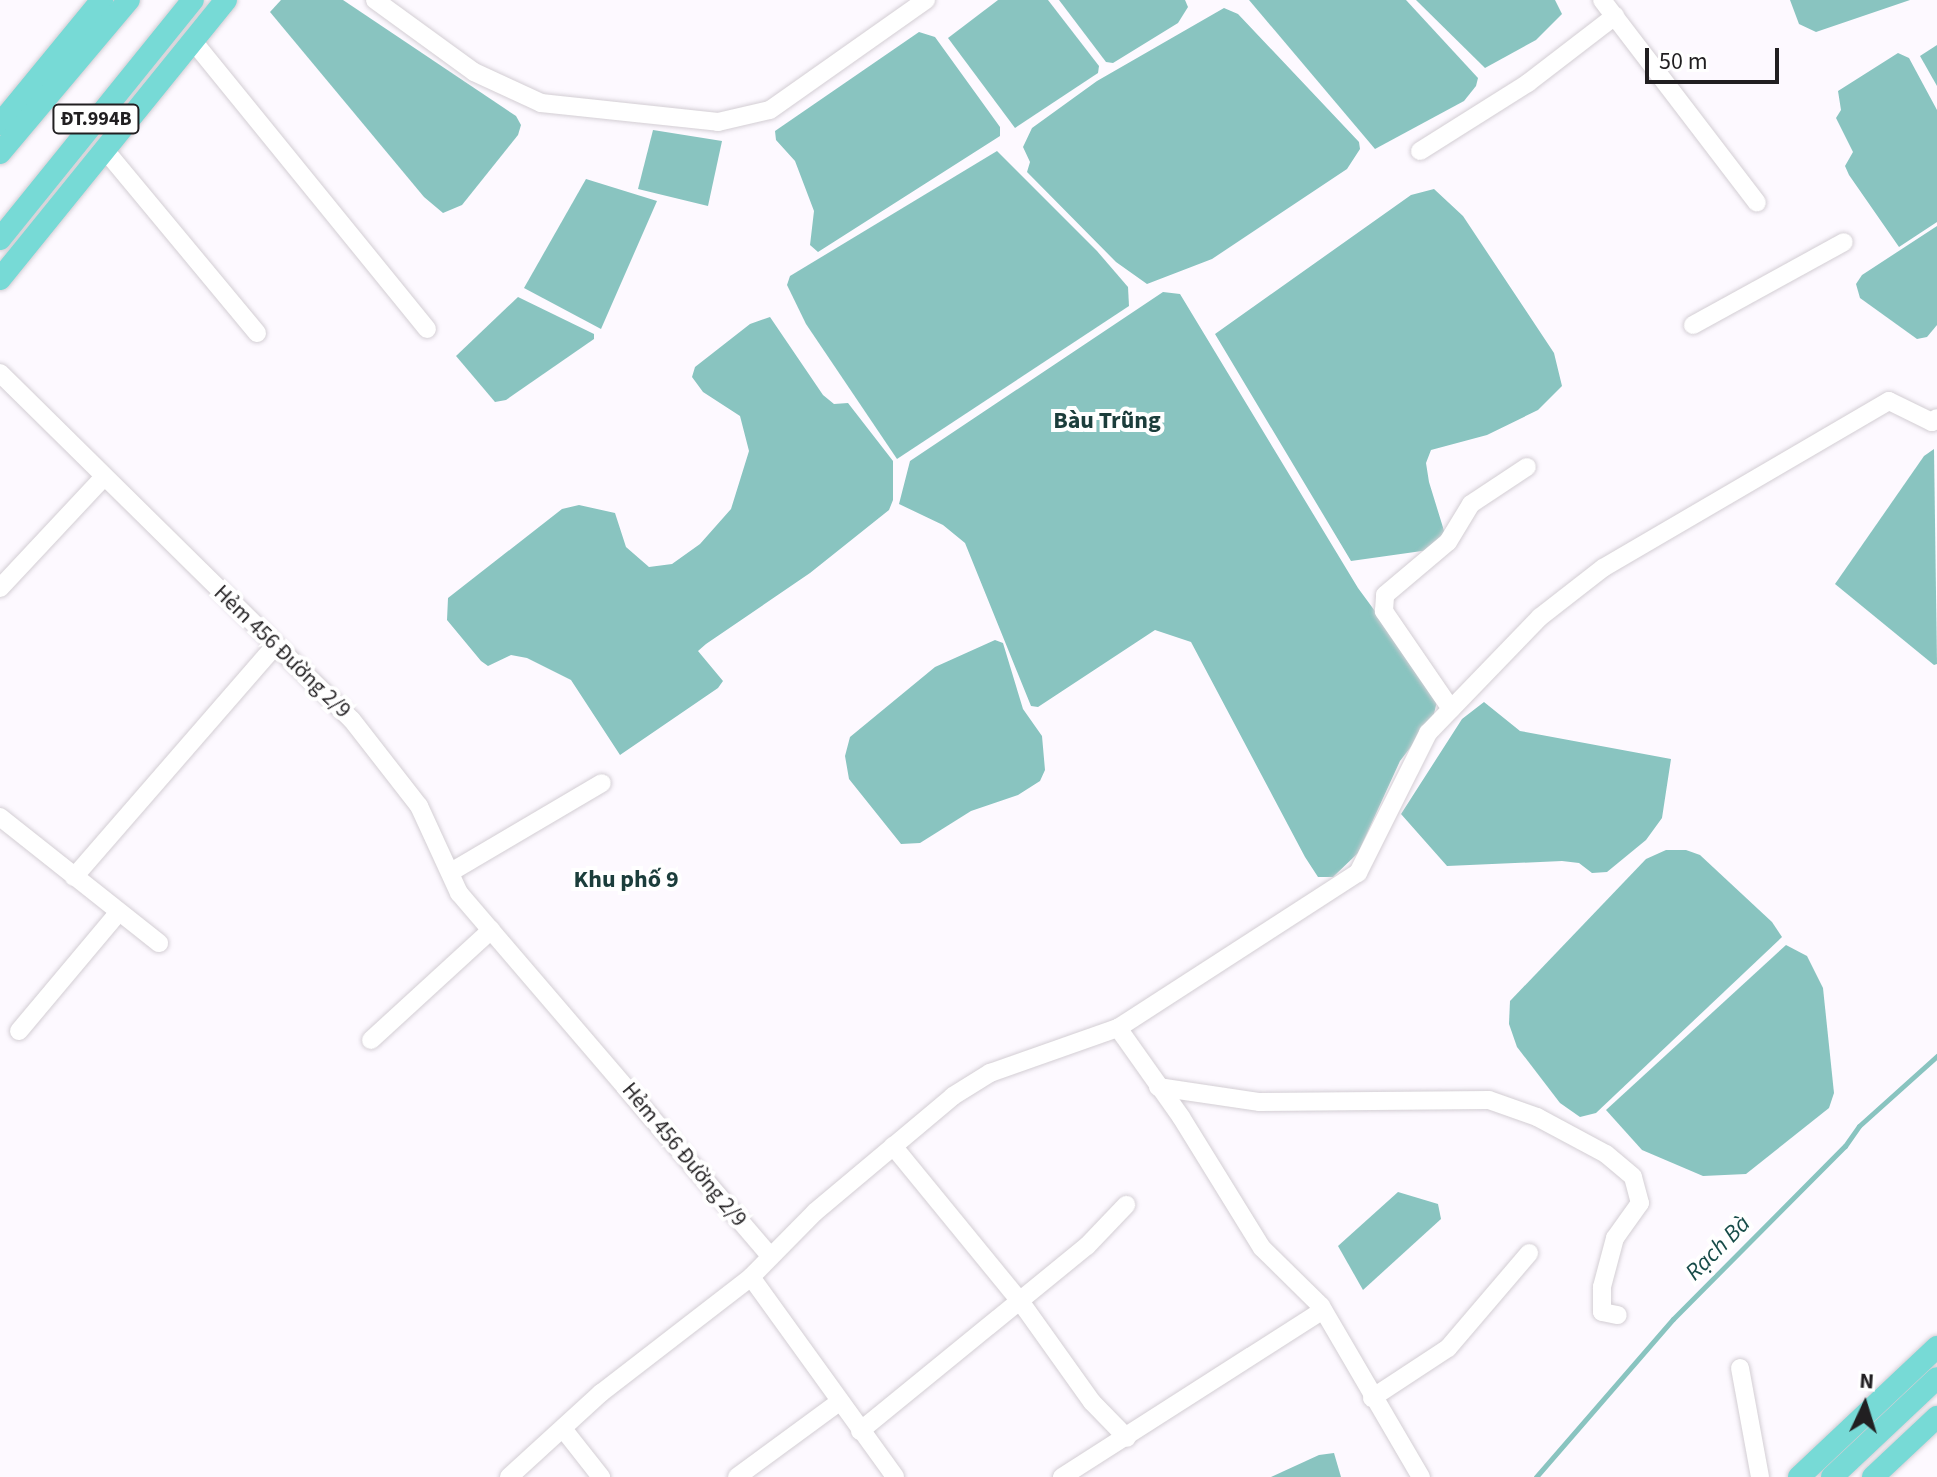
<!DOCTYPE html>
<html>
<head>
<meta charset="utf-8">
<style>
	body { margin:0 }
	#map { position:relative; width:1937px; height:1477px; overflow:hidden; background:#fdf9ff; font-family:"Source Sans 3",sans-serif }
	div>[style] { position:absolute }
	.water>* { inset:0; background:#89c4c0 }
	.stream>* { height:5px; margin:-2.5px; padding:0 2.5px; transform-origin:2.5px; border-radius:2.5px; background:#89c4c0 }
	.roads { filter:drop-shadow(0 0 2px #d3ced4) drop-shadow(0 0 2px #d3ced4) }
	.minor>* { height:18px; margin:-9px; padding:0 9px; transform-origin:9px; border-radius:9px; background:#fff }
	.major>* { height:22px; margin:-11px; padding:0 11px; transform-origin:11px; border-radius:11px; background:#77dad6 }
	span { translate:-50% -50%; white-space:nowrap; text-align:center; line-height:1.15; -webkit-text-stroke:8px #fff; paint-order:stroke }
	.shield-label span { padding:2px 6px; background:#fff; border:2px solid; border-radius:6px; -webkit-text-stroke-width:0 }
	.shield-label { font-size:20px; color:#211f21; font-weight:700 }
	.street-label { font-size:22px; color:#211f21 }
	.neighbourhood-label { font-size:24px; color:#1b3d3b; font-weight:700 }
	.water-label { font-size:24px; color:#174c49; font-style:italic }
	.north { position:absolute; left:1825px; top:1365px; width:80px; height:80px; -webkit-text-stroke:6px #fff; paint-order:stroke; rotate:4deg; font-size:22px; font-weight:700; line-height:32px; text-align:center; color:#211f21 }
	.north::after { content:''; display:block; margin:auto; width:28px; height:36px; background:#211f21; clip-path:polygon(50% 0,100% 100%,50% 72%,0 100%) }
	.scale { position:absolute; left:1645px; top:48px; width:134px; height:36px; box-sizing:border-box; border:4px solid #211f21; border-top:0; padding-left:10px; font-size:24px; line-height:28px; white-space:nowrap; color:#211f21; -webkit-text-stroke:6px #fff; paint-order:stroke }
</style>
</head>
<body>
<div id="map">
	<div class="water">
		<i style="clip-path:polygon(281px 0,343px 0,516px 116px,521px 125px,518px 135px,462px 205px,443px 213px,424px 197px,270px 12px)"></i>
		<i style="clip-path:polygon(998px 0,1048px 0,1099px 66px,1098px 73px,1015px 128px,948px 38px)"></i>
		<i style="clip-path:polygon(1059px 0,1185px 0,1188px 7px,1178px 23px,1113px 63px,1106px 62px)"></i>
		<i style="clip-path:polygon(1249px 0,1406px 0,1478px 78px,1476px 86px,1464px 101px,1375px 149px)"></i>
		<i style="clip-path:polygon(1416px 0,1555px 0,1562px 14px,1536px 40px,1485px 68px)"></i>
		<i style="clip-path:polygon(1790px 0,1910px 0,1816px 32px,1799px 24px)"></i>
		<i style="clip-path:polygon(1224px 8px,1238px 14px,1359px 142px,1360px 149px,1347px 169px,1212px 259px,1147px 284px,1116px 262px,1027px 172px,1030px 162px,1023px 147px,1032px 128px,1097px 81px)"></i>
		<i style="clip-path:polygon(919px 32px,935px 37px,1000px 127px,1000px 136px,818px 252px,810px 245px,814px 211px,795px 161px,776px 140px,775px 131px)"></i>
		<i style="clip-path:polygon(1937px 45px,1937px 86px,1920px 56px)"></i>
		<i style="clip-path:polygon(1898px 53px,1909px 58px,1937px 110px,1937px 222px,1899px 247px,1849px 175px,1845px 166px,1853px 152px,1836px 118px,1841px 110px,1838px 91px)"></i>
		<i style="clip-path:polygon(653px 130px,722px 141px,708px 206px,638px 189px)"></i>
		<i style="clip-path:polygon(997px 151px,1097px 251px,1128px 287px,1129px 306px,897px 459px,806px 324px,787px 285px,790px 276px)"></i>
		<i style="clip-path:polygon(586px 179px,657px 201px,601px 329px,524px 288px)"></i>
		<i style="clip-path:polygon(1434px 189px,1463px 216px,1554px 353px,1562px 386px,1538px 410px,1487px 435px,1431px 450px,1426px 463px,1429px 482px,1445px 534px,1429px 550px,1351px 561px,1215px 334px,1411px 195px)"></i>
		<i style="clip-path:polygon(1937px 226px,1937px 325px,1927px 337px,1917px 339px,1860px 298px,1856px 284px,1862px 275px)"></i>
		<i style="clip-path:polygon(1163px 292px,1180px 294px,1358px 588px,1438px 697px,1433px 718px,1400px 761px,1358px 853px,1333px 877px,1318px 877px,1305px 857px,1191px 642px,1155px 630px,1038px 707px,1031px 706px,965px 543px,943px 525px,899px 504px,910px 461px)"></i>
		<i style="clip-path:polygon(518px 297px,594px 334px,594px 339px,506px 400px,495px 402px,456px 356px)"></i>
		<i style="clip-path:polygon(770px 317px,823px 395px,834px 404px,848px 403px,893px 461px,893px 500px,889px 510px,810px 573px,706px 644px,698px 651px,723px 681px,718px 688px,620px 755px,571px 680px,527px 658px,511px 655px,488px 666px,481px 661px,447px 620px,448px 598px,562px 509px,579px 505px,615px 513px,626px 547px,649px 567px,672px 564px,700px 544px,731px 509px,749px 451px,740px 416px,703px 392px,692px 377px,695px 367px,750px 324px)"></i>
		<i style="clip-path:polygon(1934px 449px,1937px 664px,1934px 665px,1835px 584px,1924px 456px)"></i>
		<i style="clip-path:polygon(995px 640px,1003px 643px,1023px 709px,1042px 736px,1045px 770px,1040px 781px,1018px 795px,971px 811px,920px 843px,901px 844px,849px 779px,845px 756px,850px 737px,935px 667px)"></i>
		<i style="clip-path:polygon(1484px 702px,1520px 731px,1671px 759px,1662px 818px,1646px 840px,1607px 872px,1592px 873px,1579px 863px,1562px 861px,1447px 866px,1401px 814px,1462px 719px)"></i>
		<i style="clip-path:polygon(1686px 850px,1700px 855px,1772px 922px,1782px 937px,1596px 1113px,1580px 1117px,1560px 1103px,1517px 1047px,1509px 1024px,1510px 1001px,1646px 859px,1666px 850px)"></i>
		<i style="clip-path:polygon(1786px 945px,1807px 956px,1823px 988px,1834px 1093px,1829px 1108px,1746px 1174px,1703px 1176px,1642px 1150px,1606px 1110px)"></i>
		<i style="clip-path:polygon(1398px 1192px,1438px 1204px,1441px 1219px,1363px 1290px,1338px 1246px)"></i>
		<i style="clip-path:polygon(1334px 1453px,1341px 1477px,1271px 1477px,1319px 1455px)"></i>
	</div>
	<div class="stream">
		<i style="left:1536px;top:1477px;width:209px;rotate:-49.1deg"></i>
		<i style="left:1673px;top:1319px;width:244px;rotate:-45.2deg"></i>
		<i style="left:1845px;top:1146px;width:24px;rotate:-55deg"></i>
		<i style="left:1859px;top:1126px;width:105px;rotate:-41.9deg"></i>
	</div>
	<div class="roads">
		<div class="minor">
			<i style="left:375px;top:0;width:122px;rotate:36deg"></i>
			<i style="left:474px;top:72px;width:74px;rotate:24.8deg"></i>
			<i style="left:541px;top:103px;width:178px;rotate:6.1deg"></i>
			<i style="left:718px;top:122px;width:53px;rotate:-13deg"></i>
			<i style="left:770px;top:110px;width:191px;rotate:-35.2deg"></i>
			<i style="left:1602px;top:0;width:255px;rotate:52.6deg"></i>
			<i style="left:193px;top:41px;width:371px;rotate:50.9deg"></i>
			<i style="left:105px;top:150px;width:238px;rotate:50.3deg"></i>
			<i style="left:1420px;top:151px;width:128px;rotate:-32.2deg"></i>
			<i style="left:1528px;top:83px;width:110px;rotate:-37.6deg"></i>
			<i style="left:1693px;top:325px;width:172px;rotate:-28.8deg"></i>
			<i style="left:0;top:373px;width:494px;rotate:44.6deg"></i>
			<i style="left:352px;top:720px;width:109px;rotate:52.1deg"></i>
			<i style="left:419px;top:806px;width:96px;rotate:65.3deg"></i>
			<i style="left:459px;top:893px;width:478px;rotate:49.4deg"></i>
			<i style="left:0;top:588px;width:152px;rotate:-46.9deg"></i>
			<i style="left:1451px;top:709px;width:119px;rotate:-124.4deg"></i>
			<i style="left:1384px;top:611px;width:16px;rotate:-86deg"></i>
			<i style="left:1385px;top:595px;width:82px;rotate:-40.1deg"></i>
			<i style="left:1448px;top:542px;width:44px;rotate:-58.8deg"></i>
			<i style="left:1471px;top:504px;width:67px;rotate:-33.5deg"></i>
			<i style="left:0;top:817px;width:203px;rotate:38.4deg"></i>
			<i style="left:451px;top:872px;width:175px;rotate:-30.5deg"></i>
			<i style="left:74px;top:877px;width:306px;rotate:-49deg"></i>
			<i style="left:1118px;top:1028px;width:109px;rotate:54.7deg"></i>
			<i style="left:1181px;top:1117px;width:154px;rotate:58.3deg"></i>
			<i style="left:1262px;top:1248px;width:83px;rotate:44.5deg"></i>
			<i style="left:1321px;top:1306px;width:198px;rotate:59.7deg"></i>
			<i style="left:19px;top:1031px;width:155px;rotate:-50deg"></i>
			<i style="left:371px;top:1040px;width:163px;rotate:-42.5deg"></i>
			<i style="left:1158px;top:1087px;width:103px;rotate:8.4deg"></i>
			<i style="left:1260px;top:1102px;width:229px;rotate:-0.5deg"></i>
			<i style="left:1489px;top:1100px;width:51px;rotate:19.5deg"></i>
			<i style="left:1537px;top:1117px;width:78px;rotate:28.2deg"></i>
			<i style="left:1606px;top:1154px;width:35px;rotate:40deg"></i>
			<i style="left:1633px;top:1177px;width:27px;rotate:75deg"></i>
			<i style="left:1640px;top:1203px;width:43px;rotate:125.5deg"></i>
			<i style="left:1615px;top:1238px;width:51px;rotate:104.9deg"></i>
			<i style="left:1602px;top:1287px;width:25px;rotate:90deg"></i>
			<i style="left:1602px;top:1312px;width:16px;rotate:11deg"></i>
			<i style="left:893px;top:1146px;width:200px;rotate:50.7deg"></i>
			<i style="left:1020px;top:1301px;width:124px;rotate:54.5deg"></i>
			<i style="left:1092px;top:1402px;width:50px;rotate:45.8deg"></i>
			<i style="left:751px;top:1277px;width:246px;rotate:54.2deg"></i>
			<i style="left:1740px;top:1368px;width:111px;rotate:79.6deg"></i>
			<i style="left:1372px;top:1398px;width:91px;rotate:-33.3deg"></i>
			<i style="left:1448px;top:1348px;width:125px;rotate:-49.5deg"></i>
			<i style="left:564px;top:1430px;width:60px;rotate:51.8deg"></i>
			<i style="left:860px;top:1431px;width:293px;rotate:-39.2deg"></i>
			<i style="left:1087px;top:1246px;width:57px;rotate:-46.4deg"></i>
			<i style="left:509px;top:1477px;width:125px;rotate:-42.4deg"></i>
			<i style="left:601px;top:1393px;width:190px;rotate:-37.7deg"></i>
			<i style="left:751px;top:1277px;width:91px;rotate:-45.4deg"></i>
			<i style="left:815px;top:1212px;width:180px;rotate:-40deg"></i>
			<i style="left:953px;top:1096px;width:44px;rotate:-31.9deg"></i>
			<i style="left:990px;top:1073px;width:136px;rotate:-19.4deg"></i>
			<i style="left:1118px;top:1028px;width:286px;rotate:-32.9deg"></i>
			<i style="left:1358px;top:873px;width:157px;rotate:-63.4deg"></i>
			<i style="left:1428px;top:733px;width:161px;rotate:-46deg"></i>
			<i style="left:1540px;top:617px;width:80px;rotate:-37.9deg"></i>
			<i style="left:1603px;top:568px;width:331px;rotate:-30.3deg"></i>
			<i style="left:1889px;top:401px;width:48px;rotate:26deg"></i>
			<i style="left:1932px;top:422px;width:6px;rotate:-39deg"></i>
			<i style="left:737px;top:1477px;width:127px;rotate:-36.3deg"></i>
			<i style="left:1062px;top:1477px;width:310px;rotate:-32.6deg"></i>
		</div>
		<div class="major">
			<i style="left:0;top:124px;width:161px;rotate:-50.6deg"></i>
			<i style="left:0;top:153px;width:200px;rotate:-49.9deg"></i>
			<i style="left:0;top:239px;width:307px;rotate:-51.1deg"></i>
			<i style="left:0;top:279px;width:359px;rotate:-51deg"></i>
			<i style="left:1799px;top:1477px;width:190px;rotate:-43.3deg"></i>
			<i style="left:1832px;top:1477px;width:144px;rotate:-43.3deg"></i>
			<i style="left:1873px;top:1477px;width:88px;rotate:-43.2deg"></i>
		</div>
	</div>
	<div class="shield-label">
		<span style="left:96px;top:119px">ĐT.994B</span>
	</div>
	<div class="street-label">
		<span style="left:282px;top:652px;rotate:44deg">Hẻm 456 Đường 2/9</span>
		<span style="left:684px;top:1155px;rotate:50deg">Hẻm 456 Đường 2/9</span>
	</div>
	<div class="neighbourhood-label">
		<span style="left:1107px;top:421px">Bàu Trũng</span>
		<span style="left:626px;top:880px">Khu phố 9</span>
	</div>
	<div class="water-label">
		<span style="left:1718px;top:1248px;rotate:-45deg">Rạch Bà</span>
	</div>
	<div class="north">N</div>
	<div class="scale">50 m</div>
</div>
</body>
</html>
